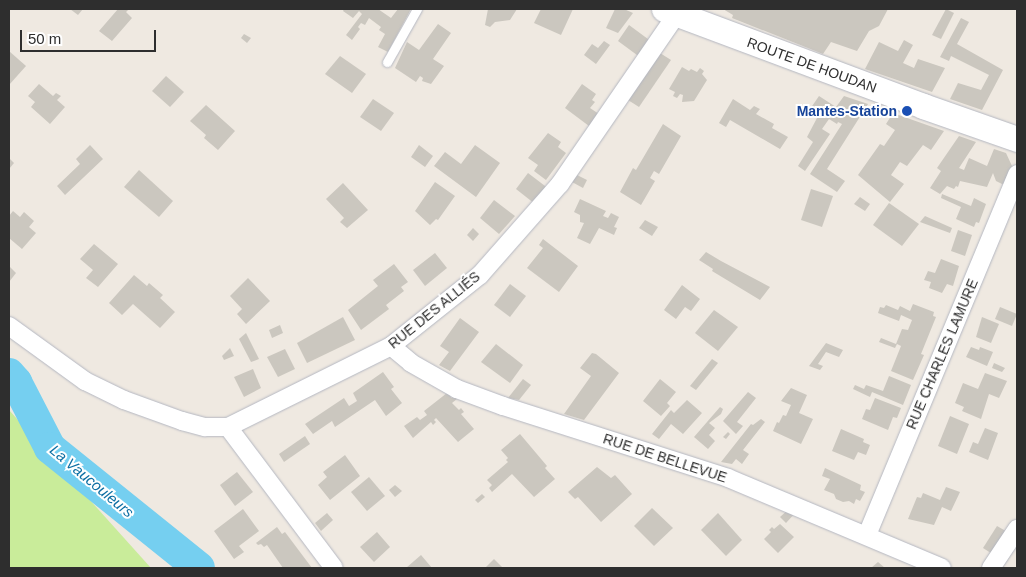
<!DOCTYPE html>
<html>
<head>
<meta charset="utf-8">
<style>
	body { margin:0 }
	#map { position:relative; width:1026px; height:577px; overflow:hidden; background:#efe9e1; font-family:Helvetica,sans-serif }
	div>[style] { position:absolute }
	.pitch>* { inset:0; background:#c9ec9a }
	.river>* { height:32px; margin:-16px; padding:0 16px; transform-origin:16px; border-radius:16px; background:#75cff0 }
	.building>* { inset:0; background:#cbc7bf }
	.roads { filter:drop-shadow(0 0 1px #b4b7c1) drop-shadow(0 0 1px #b4b7c1) }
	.service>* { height:9px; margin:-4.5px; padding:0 4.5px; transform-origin:4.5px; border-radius:4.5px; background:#fff }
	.minor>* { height:18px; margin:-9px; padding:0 9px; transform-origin:9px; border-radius:9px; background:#fff }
	.secondary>* { height:25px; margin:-12.5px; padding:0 12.5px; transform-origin:12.5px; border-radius:12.5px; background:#fff }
	.dots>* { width:14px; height:14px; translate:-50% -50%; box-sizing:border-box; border:2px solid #fff; border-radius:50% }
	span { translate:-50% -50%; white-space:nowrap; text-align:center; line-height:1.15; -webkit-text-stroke:4px #fff; paint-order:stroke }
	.street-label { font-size:14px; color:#2e2e2e }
	.transit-label { font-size:14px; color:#164399; font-weight:700 }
	.right { translate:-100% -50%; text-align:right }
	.water-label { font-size:15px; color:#0d6fa3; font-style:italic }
	.frame { position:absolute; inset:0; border:10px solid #2e2e2e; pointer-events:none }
	.scale { position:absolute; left:20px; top:30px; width:136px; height:22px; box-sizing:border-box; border:2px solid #2e2e2e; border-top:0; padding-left:6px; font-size:15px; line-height:18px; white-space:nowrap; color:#2e2e2e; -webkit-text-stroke:4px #fff; paint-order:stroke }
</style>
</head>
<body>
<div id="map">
	<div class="pitch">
		<i style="clip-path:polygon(9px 410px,151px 568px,9px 568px)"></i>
	</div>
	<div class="river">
		<i style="left:9px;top:374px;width:11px;rotate:49deg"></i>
		<i style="left:16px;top:382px;width:74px;rotate:62.7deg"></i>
		<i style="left:50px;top:448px;width:191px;rotate:38.8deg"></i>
	</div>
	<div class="building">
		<i style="clip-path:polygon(70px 9px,83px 9px,78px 15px)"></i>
		<i style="clip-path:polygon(118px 9px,129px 9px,126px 12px,132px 18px,112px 41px,99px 31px)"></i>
		<i style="clip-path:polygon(344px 9px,378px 9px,391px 18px,398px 9px,411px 9px,388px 52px,378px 47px,385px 34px,379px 30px,381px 27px,369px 18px,365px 25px,361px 23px,358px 27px,360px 29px,352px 40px,346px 35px,362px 14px,359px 11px,353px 18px,343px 11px)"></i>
		<i style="clip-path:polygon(488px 9px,517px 9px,510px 20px,495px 22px,490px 27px,485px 25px)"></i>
		<i style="clip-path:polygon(541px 9px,573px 9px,561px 35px,534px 23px)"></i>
		<i style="clip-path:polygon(615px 9px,624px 9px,633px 13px,618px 33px,606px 28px)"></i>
		<i style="clip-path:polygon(723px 9px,888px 9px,879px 26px,869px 31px,857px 51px,831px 42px,823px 54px,732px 18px,733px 15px)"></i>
		<i style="clip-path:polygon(946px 9px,954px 13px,941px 39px,932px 35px)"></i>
		<i style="clip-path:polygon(961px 18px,969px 22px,957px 44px,1003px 70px,982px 110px,950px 99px,958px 83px,981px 90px,989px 75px,951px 56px,949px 61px,940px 57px)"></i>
		<i style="clip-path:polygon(438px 24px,451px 33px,433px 59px,444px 66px,431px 84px,422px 81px,423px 78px,420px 76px,416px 82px,395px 68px,407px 42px,419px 50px)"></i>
		<i style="clip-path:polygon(629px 25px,652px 42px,641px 58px,618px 41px)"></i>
		<i style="clip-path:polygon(244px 34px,251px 38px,247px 43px,241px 38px)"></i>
		<i style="clip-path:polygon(904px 40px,913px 45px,903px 63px,914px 68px,918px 59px,945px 68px,932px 92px,865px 69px,879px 42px,898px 51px)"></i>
		<i style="clip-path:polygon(604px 41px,610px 45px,596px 64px,584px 55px,592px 44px,598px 48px)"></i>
		<i style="clip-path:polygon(9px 51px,26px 66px,9px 85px)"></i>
		<i style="clip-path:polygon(660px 53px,671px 60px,639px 107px,628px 100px)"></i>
		<i style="clip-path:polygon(340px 56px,366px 74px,352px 93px,325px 74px)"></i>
		<i style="clip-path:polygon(682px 67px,689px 71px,691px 69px,697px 72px,700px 68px,704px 71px,702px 74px,707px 80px,694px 101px,682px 102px,683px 95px,680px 94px,677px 98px,673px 96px,675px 92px,669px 89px)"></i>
		<i style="clip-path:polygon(166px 76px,184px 92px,170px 107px,152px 91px)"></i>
		<i style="clip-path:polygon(39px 84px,53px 96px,56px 93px,61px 96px,57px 100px,65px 107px,50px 124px,31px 107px,35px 102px,28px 96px)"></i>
		<i style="clip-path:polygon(582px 84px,596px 94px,592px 100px,595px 102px,590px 108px,602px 116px,593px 129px,565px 108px)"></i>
		<i style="clip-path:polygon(819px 96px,836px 107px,844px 96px,868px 104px,827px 169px,845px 181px,837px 192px,810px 174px,842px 124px,838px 122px,837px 124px,829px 119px,822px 129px,830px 134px,805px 171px,798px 166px,813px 142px,807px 137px,817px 118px,808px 112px)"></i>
		<i style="clip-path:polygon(373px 99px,394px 113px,381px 131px,360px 117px)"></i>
		<i style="clip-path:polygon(733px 99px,750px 110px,754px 106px,760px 109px,756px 114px,774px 124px,772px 128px,788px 137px,780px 149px,730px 120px,726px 127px,719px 123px)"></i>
		<i style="clip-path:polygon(206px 105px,235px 131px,218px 150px,204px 138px,206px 135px,190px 121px)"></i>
		<i style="clip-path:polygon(893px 113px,944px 131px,931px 150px,923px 145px,907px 166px,900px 162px,891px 175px,904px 184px,890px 202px,858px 175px,880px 144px,884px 146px,895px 130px,886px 124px)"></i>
		<i style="clip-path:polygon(663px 124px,681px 136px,659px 174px,654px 171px,650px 178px,655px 181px,641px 205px,620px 192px,633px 168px,636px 170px)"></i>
		<i style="clip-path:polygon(548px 133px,561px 142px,558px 147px,566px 153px,546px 180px,534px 171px,538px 165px,528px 158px)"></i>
		<i style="clip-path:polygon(959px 136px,976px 142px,959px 168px,964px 170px,969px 158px,987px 166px,994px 149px,1006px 153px,1012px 166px,1004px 185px,996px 181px,993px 173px,987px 187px,960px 181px,958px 187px,956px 186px,954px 189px,947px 186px,940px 194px,930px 188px,941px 171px,937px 168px)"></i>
		<i style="clip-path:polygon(90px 145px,103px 159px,65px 195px,57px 186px,80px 164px,76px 159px)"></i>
		<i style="clip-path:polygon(419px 145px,433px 156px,425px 167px,411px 157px)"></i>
		<i style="clip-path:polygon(475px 145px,500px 163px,476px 197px,434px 166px,445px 152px,461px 164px)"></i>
		<i style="clip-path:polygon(9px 158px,14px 163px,9px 169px)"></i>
		<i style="clip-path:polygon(139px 170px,173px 201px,159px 217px,124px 187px)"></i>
		<i style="clip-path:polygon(528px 173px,549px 189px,535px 204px,516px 189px)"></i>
		<i style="clip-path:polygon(577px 175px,587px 180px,583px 188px,572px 182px)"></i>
		<i style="clip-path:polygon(435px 182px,455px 196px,438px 220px,436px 219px,430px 225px,415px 211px)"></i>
		<i style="clip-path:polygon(343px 183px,368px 210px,347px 228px,340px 222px,344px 218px,326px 199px)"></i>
		<i style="clip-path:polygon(811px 189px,833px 196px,822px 227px,801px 220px)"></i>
		<i style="clip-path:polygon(942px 194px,971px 206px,974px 198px,986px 204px,979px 223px,976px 222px,974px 227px,956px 219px,961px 207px,941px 198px)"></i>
		<i style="clip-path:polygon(860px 197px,870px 204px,865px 211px,854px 204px)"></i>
		<i style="clip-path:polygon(580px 199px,606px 211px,603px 216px,608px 218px,611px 213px,619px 217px,614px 227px,617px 228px,614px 235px,599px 228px,590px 244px,577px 238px,584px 223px,580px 222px,580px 215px,574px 212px)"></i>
		<i style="clip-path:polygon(494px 200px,515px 216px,499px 234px,480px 218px)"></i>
		<i style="clip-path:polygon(889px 203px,919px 224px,902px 246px,873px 225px)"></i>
		<i style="clip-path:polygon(13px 211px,20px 217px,24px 212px,34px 221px,29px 227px,36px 233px,22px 249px,9px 238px,9px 216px)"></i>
		<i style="clip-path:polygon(925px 216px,952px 228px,950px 233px,920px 222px)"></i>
		<i style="clip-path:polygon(645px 220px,658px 227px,652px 236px,639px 228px)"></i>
		<i style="clip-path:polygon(473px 228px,479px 234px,473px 241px,467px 235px)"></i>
		<i style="clip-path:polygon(958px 230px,972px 235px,965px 256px,951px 251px)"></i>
		<i style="clip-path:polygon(543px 239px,578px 266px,559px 292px,527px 268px,543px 248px,539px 245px)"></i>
		<i style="clip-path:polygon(94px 244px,118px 264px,98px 287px,86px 278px,93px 270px,80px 259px)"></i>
		<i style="clip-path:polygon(706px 252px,721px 261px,770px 287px,760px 300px,712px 271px,713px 269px,699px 260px)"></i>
		<i style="clip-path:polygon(435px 253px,447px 268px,425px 286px,413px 270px)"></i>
		<i style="clip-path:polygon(941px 259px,959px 266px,953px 286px,947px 284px,942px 293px,929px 288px,931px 282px,924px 280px,928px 271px,935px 273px)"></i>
		<i style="clip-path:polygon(394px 264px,408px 282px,401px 287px,404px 291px,386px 305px,389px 309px,361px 330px,348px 310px,378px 286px,373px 280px)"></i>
		<i style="clip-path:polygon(9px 266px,16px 273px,9px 282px)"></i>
		<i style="clip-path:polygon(134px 275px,147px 286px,149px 283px,163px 295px,160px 298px,175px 312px,160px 328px,133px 304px,122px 315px,109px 303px)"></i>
		<i style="clip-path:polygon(248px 278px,270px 301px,246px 324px,237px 314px,242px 309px,230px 296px)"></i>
		<i style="clip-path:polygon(510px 284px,526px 296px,510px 317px,494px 305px)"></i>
		<i style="clip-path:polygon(682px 285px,700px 299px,691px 311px,685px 307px,676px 319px,664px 310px)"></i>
		<i style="clip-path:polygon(913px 304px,934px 312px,933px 316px,936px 317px,921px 354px,924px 355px,913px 380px,891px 371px,901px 346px,897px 344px,895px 348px,879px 342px,881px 338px,896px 344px,902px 329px,908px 330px,912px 320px,901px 315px,899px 321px,878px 313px,880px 307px,884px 308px,886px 305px,898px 310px,900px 306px,910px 311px)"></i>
		<i style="clip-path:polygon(1000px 307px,1017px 314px,1012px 326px,995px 319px)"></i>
		<i style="clip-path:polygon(714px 310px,738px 327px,718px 351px,695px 333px)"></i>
		<i style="clip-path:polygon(343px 317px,355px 340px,307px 363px,297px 343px)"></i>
		<i style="clip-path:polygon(982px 317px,999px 324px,991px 343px,976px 337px)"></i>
		<i style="clip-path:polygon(460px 318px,479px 332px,450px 371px,439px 365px,449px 352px,440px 346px)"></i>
		<i style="clip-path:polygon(280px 325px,283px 333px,272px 338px,269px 330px)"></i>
		<i style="clip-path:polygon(246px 333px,259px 359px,251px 362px,239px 339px)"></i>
		<i style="clip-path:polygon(826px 343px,843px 350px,839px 357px,826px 352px,818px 364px,823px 366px,820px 370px,809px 366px)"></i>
		<i style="clip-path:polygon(496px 344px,523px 365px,510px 383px,481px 362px)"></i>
		<i style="clip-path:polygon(971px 347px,979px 350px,980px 347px,993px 352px,987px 366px,966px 357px)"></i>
		<i style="clip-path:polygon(230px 348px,234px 356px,224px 360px,222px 356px)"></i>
		<i style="clip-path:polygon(285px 349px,295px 369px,278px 377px,267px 357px)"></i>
		<i style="clip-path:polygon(592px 353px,596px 354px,619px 373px,584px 420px,564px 414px,591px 376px,580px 368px)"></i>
		<i style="clip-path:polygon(712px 359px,718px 363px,696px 390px,690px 386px)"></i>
		<i style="clip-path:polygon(994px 363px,1005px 368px,1002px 372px,992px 368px)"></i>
		<i style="clip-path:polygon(253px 369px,261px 388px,244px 397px,234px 377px)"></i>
		<i style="clip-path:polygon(383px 372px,394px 387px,391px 389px,402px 403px,386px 416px,375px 400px,335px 427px,332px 421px,313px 434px,305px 424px,344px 398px,349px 406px,357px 401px,353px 393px)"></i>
		<i style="clip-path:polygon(985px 373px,1007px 381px,999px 398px,989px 394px,981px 419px,962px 411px,964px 407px,955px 403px,963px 383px,978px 389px)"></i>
		<i style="clip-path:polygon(889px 376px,911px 385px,903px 405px,872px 392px,870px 397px,853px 389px,855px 385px,864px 389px,866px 385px,883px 391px)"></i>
		<i style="clip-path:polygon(523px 379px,531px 385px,519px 400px,508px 398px)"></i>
		<i style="clip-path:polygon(660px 379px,676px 392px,667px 403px,670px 406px,661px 416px,643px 401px)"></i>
		<i style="clip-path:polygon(791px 388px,807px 395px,799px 413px,813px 419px,801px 444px,773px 431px,777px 422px,779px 423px,783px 415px,786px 416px,791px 405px,781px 401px)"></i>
		<i style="clip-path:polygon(748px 392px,756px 398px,737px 422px,743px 426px,736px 434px,723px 421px)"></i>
		<i style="clip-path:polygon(447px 393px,452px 398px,455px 396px,457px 399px,452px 403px,459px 410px,461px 408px,464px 412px,461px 414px,474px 429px,458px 442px,436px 418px,434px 420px,436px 422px,433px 425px,431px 422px,413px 438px,404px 426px,417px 417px,420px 420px,427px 415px,424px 411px)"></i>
		<i style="clip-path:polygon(875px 398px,901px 408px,897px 418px,893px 417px,888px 430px,862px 419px,866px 409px,870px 410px)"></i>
		<i style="clip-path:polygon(687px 400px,702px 413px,683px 434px,671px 424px,659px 439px,652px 434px,671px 410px,674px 413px)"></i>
		<i style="clip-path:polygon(720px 407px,723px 409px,721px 414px,709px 423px,715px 428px,709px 435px,715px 441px,708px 449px,694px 437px)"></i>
		<i style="clip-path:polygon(950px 416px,969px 424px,957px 454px,938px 446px)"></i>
		<i style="clip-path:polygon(761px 419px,765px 422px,743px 450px,749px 454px,742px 464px,736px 459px,732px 464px,721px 462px,751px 424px,753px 425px)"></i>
		<i style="clip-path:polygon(985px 428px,998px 433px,988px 460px,969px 452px,973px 442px,978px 444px)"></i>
		<i style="clip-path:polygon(841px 429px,864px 439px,863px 442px,870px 445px,866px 455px,858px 452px,854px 460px,832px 451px)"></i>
		<i style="clip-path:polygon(728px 432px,730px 434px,726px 439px,723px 437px)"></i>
		<i style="clip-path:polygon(520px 434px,547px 466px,545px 468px,555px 479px,534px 497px,512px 474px,492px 492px,489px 488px,492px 485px,487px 480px,508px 462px,506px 460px,508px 458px,501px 450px)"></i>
		<i style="clip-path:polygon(305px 436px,310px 444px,284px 462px,279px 454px)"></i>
		<i style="clip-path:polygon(345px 455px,360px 476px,330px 500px,318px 485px,327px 477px,323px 472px)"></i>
		<i style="clip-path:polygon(597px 467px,611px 478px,615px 475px,632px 494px,601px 522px,578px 497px,575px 499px,568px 492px)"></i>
		<i style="clip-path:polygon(825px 468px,861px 485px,860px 490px,865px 492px,860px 501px,856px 499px,854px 504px,849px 501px,843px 502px,836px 499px,834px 494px,824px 490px,830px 479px,822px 476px)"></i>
		<i style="clip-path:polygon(237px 472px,253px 492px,235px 506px,220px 485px)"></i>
		<i style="clip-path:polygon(369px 477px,385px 496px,367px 511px,351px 492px)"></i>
		<i style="clip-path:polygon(395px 485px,402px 491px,395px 497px,389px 490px)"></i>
		<i style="clip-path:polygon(946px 487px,960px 492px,951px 511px,942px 507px,934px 525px,908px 519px,917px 497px,921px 498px,923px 493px,940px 500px)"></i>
		<i style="clip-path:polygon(482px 494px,485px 497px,478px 503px,475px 500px)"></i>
		<i style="clip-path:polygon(652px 508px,673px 528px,654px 546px,634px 526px)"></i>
		<i style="clip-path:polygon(790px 508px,797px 511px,786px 523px,780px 517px)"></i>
		<i style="clip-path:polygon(243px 509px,259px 531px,239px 546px,244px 552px,234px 559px,214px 531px)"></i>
		<i style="clip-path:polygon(327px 513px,333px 520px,321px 531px,315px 523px)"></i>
		<i style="clip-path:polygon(718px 513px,742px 540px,726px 556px,701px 530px)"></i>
		<i style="clip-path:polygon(780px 524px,794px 537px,778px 553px,764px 539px,771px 532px,769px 530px,772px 527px,774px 529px)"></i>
		<i style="clip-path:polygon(997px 526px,1011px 534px,997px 557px,983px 548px)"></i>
		<i style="clip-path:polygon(277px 527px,282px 534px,285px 532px,312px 568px,283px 568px,267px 545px,264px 547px,261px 544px,258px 545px,256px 543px)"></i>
		<i style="clip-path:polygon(377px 532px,390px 547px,374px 562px,360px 547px)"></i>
		<i style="clip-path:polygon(421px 555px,432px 568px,406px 568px)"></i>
		<i style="clip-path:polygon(494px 559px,503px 568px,485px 568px)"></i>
		<i style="clip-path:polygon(878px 562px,885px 568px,871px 568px)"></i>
	</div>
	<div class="roads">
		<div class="service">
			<i style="left:387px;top:62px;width:61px;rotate:-60.5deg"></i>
		</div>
		<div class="minor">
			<i style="left:9px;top:326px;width:94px;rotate:35.9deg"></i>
			<i style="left:85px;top:381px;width:43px;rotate:26deg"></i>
			<i style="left:124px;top:400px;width:62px;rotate:19.9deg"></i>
			<i style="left:182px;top:421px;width:24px;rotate:15deg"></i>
			<i style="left:205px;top:427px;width:23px"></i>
			<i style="left:228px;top:427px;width:182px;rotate:-26.4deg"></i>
			<i style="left:391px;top:346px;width:114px;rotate:-38.6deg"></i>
			<i style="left:480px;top:275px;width:121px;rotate:-48.7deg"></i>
			<i style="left:560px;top:184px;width:206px;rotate:-55.5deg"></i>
			<i style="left:391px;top:346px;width:26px;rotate:40deg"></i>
			<i style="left:411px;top:363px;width:53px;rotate:29.5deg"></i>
			<i style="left:457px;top:389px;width:49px;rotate:20.3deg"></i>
			<i style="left:503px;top:406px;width:236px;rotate:17.7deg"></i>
			<i style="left:728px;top:478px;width:232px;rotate:22.8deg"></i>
			<i style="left:228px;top:427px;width:176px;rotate:53.1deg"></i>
			<i style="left:867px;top:535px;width:391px;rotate:-67.4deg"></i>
			<i style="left:991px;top:568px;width:47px;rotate:-56.3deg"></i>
		</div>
		<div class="secondary">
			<i style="left:664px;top:9px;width:277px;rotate:20.5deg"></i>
			<i style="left:923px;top:106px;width:100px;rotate:19.3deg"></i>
		</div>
	</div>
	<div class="dots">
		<i style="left:907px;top:111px;background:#1a4fb4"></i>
	</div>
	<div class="street-label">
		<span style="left:812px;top:65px;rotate:20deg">ROUTE DE HOUDAN</span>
		<span style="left:434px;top:310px;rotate:-39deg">RUE DES ALLIÉS</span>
		<span style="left:942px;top:354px;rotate:-67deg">RUE CHARLES LAMURE</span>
		<span style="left:665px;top:458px;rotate:18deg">RUE DE BELLEVUE</span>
	</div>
	<div class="transit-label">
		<span class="right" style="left:897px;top:111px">Mantes-Station</span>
	</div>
	<div class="water-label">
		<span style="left:92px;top:481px;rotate:40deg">La Vaucouleurs</span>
	</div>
	<div class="frame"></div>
	<div class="scale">50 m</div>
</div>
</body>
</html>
